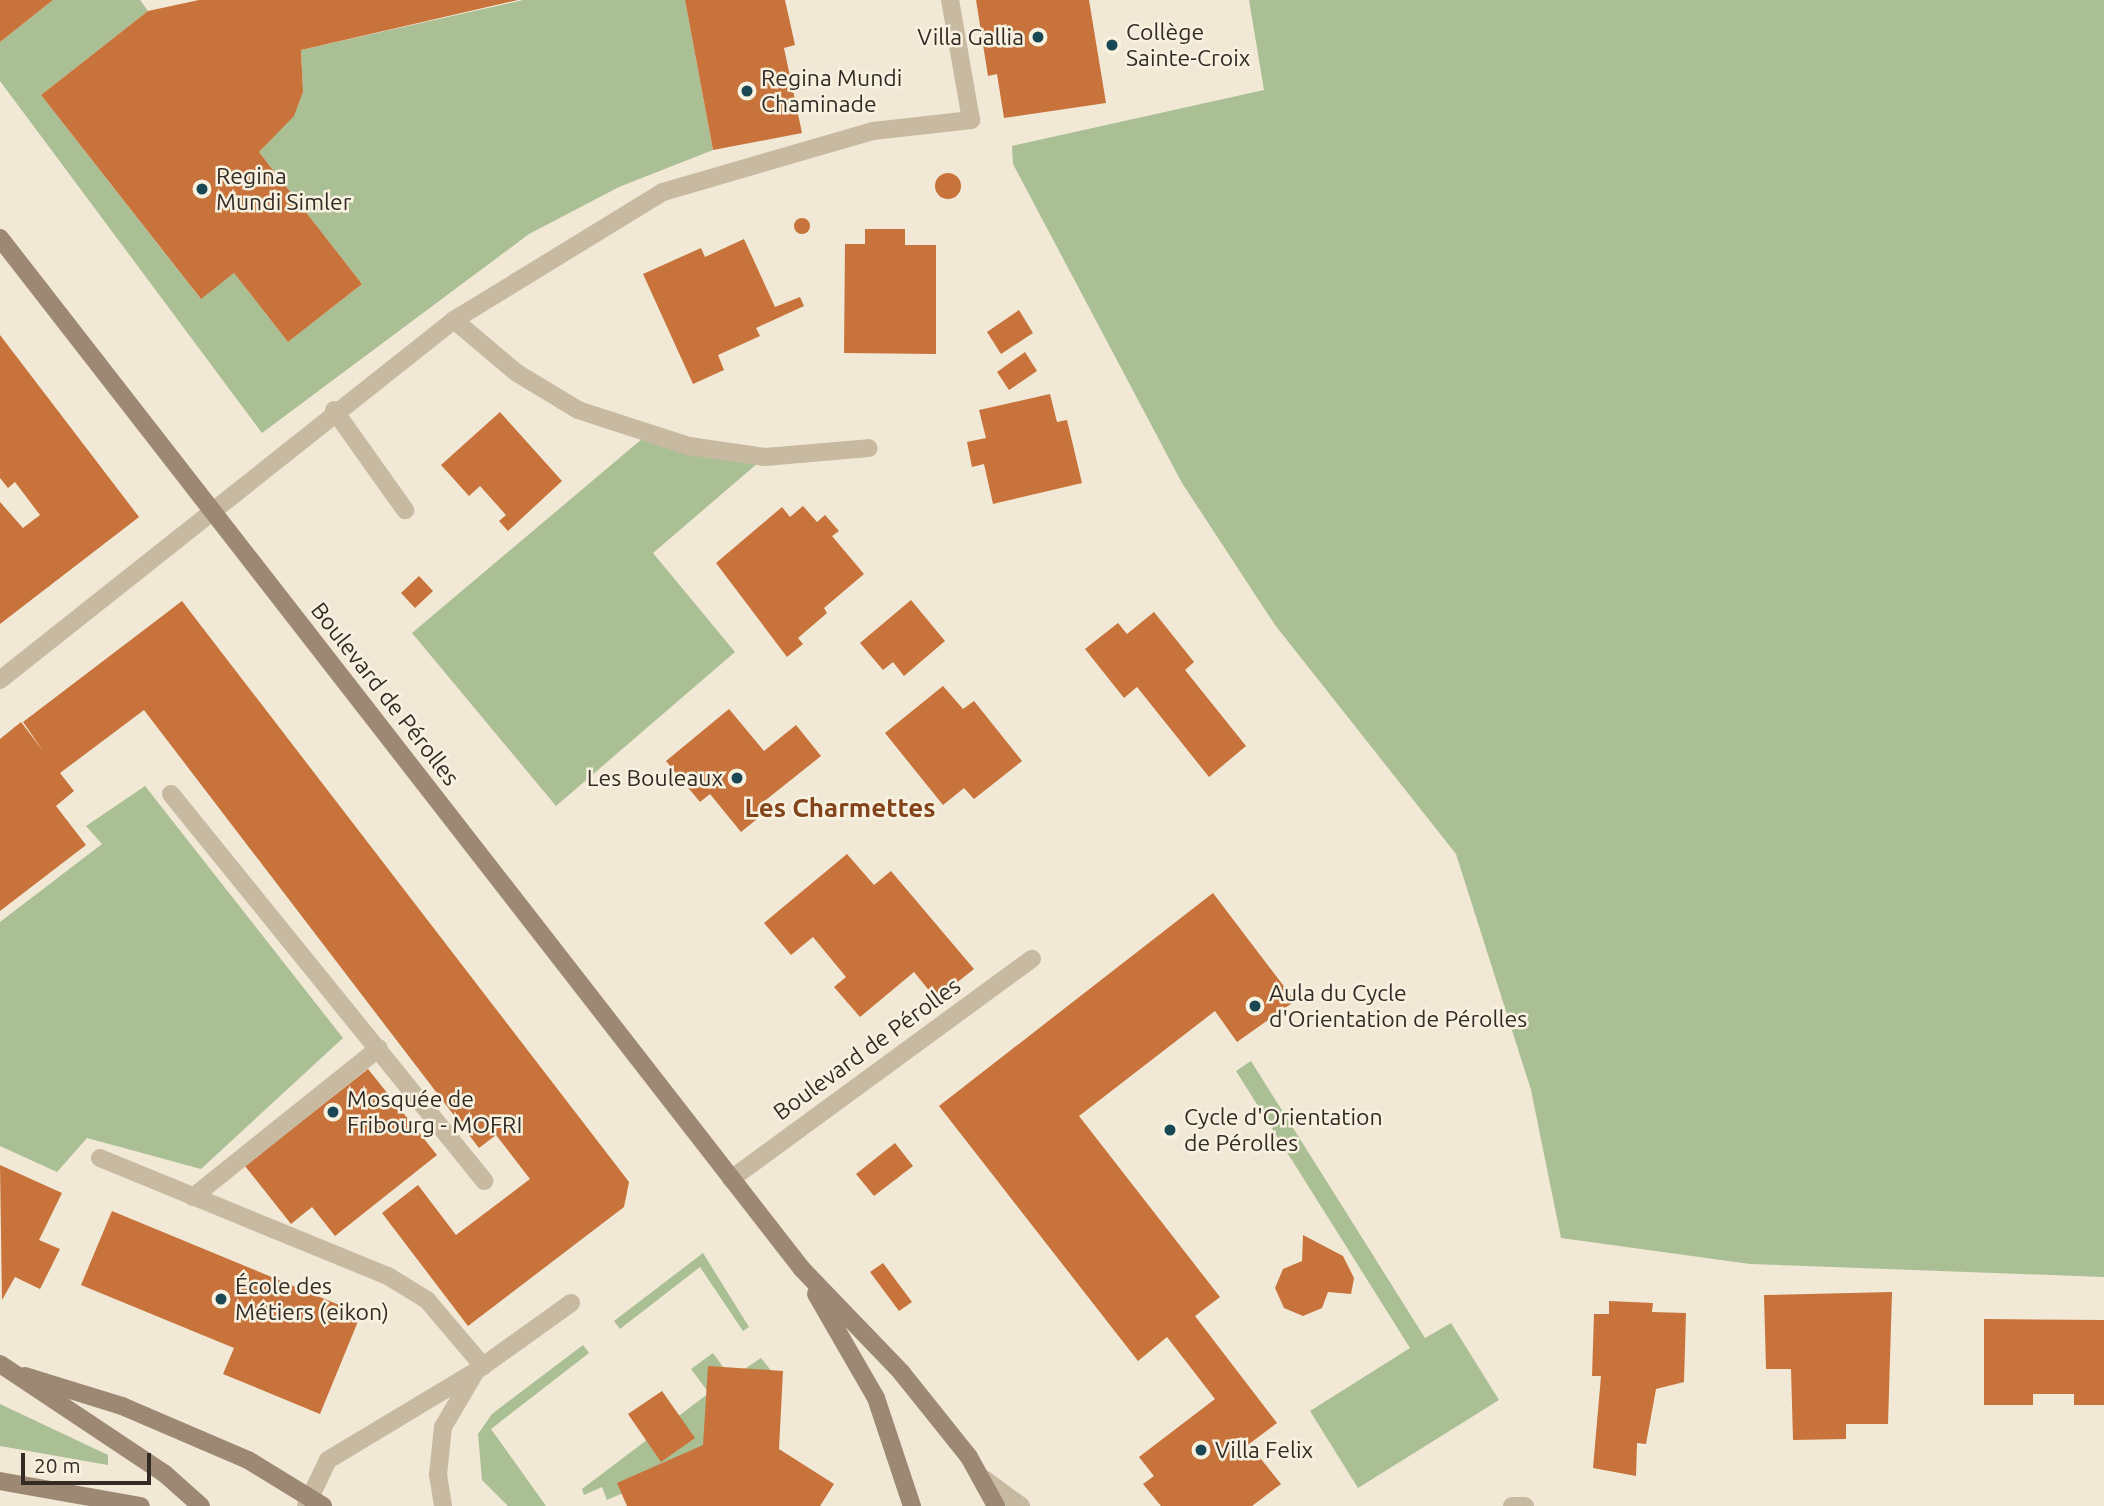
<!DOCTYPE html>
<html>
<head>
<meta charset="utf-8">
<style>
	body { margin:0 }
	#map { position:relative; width:2104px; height:1506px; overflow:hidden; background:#f1e8d5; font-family:Ubuntu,sans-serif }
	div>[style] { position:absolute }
	.green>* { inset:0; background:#abbf95 }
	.building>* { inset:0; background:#c8733b }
	.round { border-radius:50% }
	.service>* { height:18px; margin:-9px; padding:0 9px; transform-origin:9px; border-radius:9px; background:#c8b9a1 }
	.minor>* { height:18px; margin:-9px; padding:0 9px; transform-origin:9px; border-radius:9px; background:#c8b9a1 }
	.secondary>* { height:18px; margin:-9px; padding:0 9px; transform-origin:9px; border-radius:9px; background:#9c8873 }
	.dots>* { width:19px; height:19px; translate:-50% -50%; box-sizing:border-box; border:4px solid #f9f2e1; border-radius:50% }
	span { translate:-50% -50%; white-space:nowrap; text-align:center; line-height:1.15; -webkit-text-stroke:5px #f9f2e1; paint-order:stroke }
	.poi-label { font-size:23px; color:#332b24 }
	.left { translate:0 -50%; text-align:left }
	.right { translate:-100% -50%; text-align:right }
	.street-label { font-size:23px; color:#332b24 }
	.quarter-label { font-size:26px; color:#83441c; font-weight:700 }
	.scale { position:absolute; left:21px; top:1453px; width:130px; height:32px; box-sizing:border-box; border:4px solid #332b24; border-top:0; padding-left:9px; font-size:21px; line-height:24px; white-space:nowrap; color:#332b24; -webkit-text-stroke:5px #f9f2e1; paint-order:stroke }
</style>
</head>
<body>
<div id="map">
	<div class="green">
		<i style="clip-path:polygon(53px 0,140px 0,148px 11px,41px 95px,200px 298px,234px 273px,288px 342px,362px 284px,259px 152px,294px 115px,303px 92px,301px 50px,523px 0,685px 0,713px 150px,619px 187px,529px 234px,262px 433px,0 81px,0 42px)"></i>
		<i style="clip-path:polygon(1249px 0,2104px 0,2104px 1277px,1750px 1264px,1561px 1238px,1531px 1090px,1456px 854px,1275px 625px,1182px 483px,1013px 164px,1012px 146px,1264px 90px)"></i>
		<i style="clip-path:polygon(649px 433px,765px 457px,653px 553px,735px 652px,556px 806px,412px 633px)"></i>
		<i style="clip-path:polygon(145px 786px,343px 1038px,201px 1169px,87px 1138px,57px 1172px,0 1146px,0 922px,102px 844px,86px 826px)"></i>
		<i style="clip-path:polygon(1251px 1061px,1425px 1338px,1451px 1323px,1499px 1400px,1358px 1488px,1310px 1411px,1410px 1348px,1236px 1071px)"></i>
		<i style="clip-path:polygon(703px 1253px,749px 1327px,743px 1331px,700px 1267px,620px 1329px,614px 1321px)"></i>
		<i style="clip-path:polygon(583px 1345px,589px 1353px,491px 1429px,546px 1506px,508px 1506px,482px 1480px,478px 1434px,492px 1414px)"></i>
		<i style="clip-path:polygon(713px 1353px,731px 1378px,761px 1358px,777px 1378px,706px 1457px,607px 1500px,602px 1487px,584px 1495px,582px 1489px,709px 1393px,691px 1369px)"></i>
		<i style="clip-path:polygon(0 1404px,108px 1455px,108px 1465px,0 1446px)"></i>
	</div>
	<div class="building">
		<i style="clip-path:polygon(0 0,53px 0,0 42px)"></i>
		<i style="clip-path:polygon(199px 0,518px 0,301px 50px,303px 92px,294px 116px,259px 152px,362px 284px,288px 342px,234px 273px,201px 299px,41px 95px,148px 11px)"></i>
		<i style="clip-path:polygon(685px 0,785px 0,795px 45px,784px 48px,802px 133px,713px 150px)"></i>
		<i style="clip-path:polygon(976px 0,1089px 0,1106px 103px,1004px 118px,997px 74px,988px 76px)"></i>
		<i class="round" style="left:935px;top:173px;width:26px;height:26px"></i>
		<i class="round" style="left:794px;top:218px;width:16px;height:16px"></i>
		<i style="clip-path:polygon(865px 229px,905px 229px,905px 245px,936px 245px,936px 354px,844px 353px,845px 244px,865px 244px)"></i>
		<i style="clip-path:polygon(744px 239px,775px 307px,800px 297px,804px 306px,756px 328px,760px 336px,718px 355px,724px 370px,693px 384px,643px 274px,701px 248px,705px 257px)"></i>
		<i style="clip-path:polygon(1019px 310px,1033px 333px,1001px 354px,987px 332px)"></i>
		<i style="clip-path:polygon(0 335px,139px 517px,0 624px,0 502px,23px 528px,40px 515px,15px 482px,8px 488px,0 478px)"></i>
		<i style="clip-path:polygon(1025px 352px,1037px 371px,1009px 390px,997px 372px)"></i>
		<i style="clip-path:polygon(1050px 394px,1057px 422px,1067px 420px,1082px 483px,993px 504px,984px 464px,972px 467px,967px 442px,986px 438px,979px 410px)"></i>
		<i style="clip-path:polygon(500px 412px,562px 481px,508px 531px,499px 521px,506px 515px,480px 486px,469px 496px,441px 465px)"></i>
		<i style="clip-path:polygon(803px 506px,817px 522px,825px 515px,839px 531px,832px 536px,864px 574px,824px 608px,827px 613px,798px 638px,803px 644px,787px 657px,716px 563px,782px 507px,790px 517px)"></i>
		<i style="clip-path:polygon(419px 576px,433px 591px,415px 608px,401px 593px)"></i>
		<i style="clip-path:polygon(911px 600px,945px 641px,904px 676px,893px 662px,883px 670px,860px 643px)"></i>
		<i style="clip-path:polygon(182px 601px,629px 1182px,624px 1207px,468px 1326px,382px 1213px,418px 1185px,456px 1235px,530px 1179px,496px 1135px,479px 1148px,144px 710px,60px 773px,74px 791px,56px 806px,86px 845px,0 911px,0 739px,21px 722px,44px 752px,23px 722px)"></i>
		<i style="clip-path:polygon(1154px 612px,1194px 662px,1185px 670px,1246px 746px,1209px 777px,1137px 687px,1124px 698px,1085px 649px,1118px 623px,1127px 634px)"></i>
		<i style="clip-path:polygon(943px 686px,963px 709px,974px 701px,1022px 761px,974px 799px,964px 788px,943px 805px,885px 733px)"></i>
		<i style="clip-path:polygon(729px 709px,764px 751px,796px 725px,821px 756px,762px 803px,768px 810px,741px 832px,710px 794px,700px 802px,666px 761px)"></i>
		<i style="clip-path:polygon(847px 854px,874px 885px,891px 871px,974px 969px,936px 999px,914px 972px,860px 1017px,834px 987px,846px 977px,813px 937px,791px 955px,764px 923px)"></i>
		<i style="clip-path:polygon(1213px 893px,1295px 1001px,1237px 1042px,1215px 1011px,1079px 1116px,1220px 1297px,1195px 1316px,1277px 1423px,1249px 1444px,1281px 1484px,1252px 1506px,1161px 1506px,1143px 1484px,1154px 1476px,1139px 1457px,1215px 1399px,1167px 1337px,1138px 1361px,939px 1106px)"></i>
		<i style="clip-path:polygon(368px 1069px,437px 1155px,335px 1236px,312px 1207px,291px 1224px,245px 1166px)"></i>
		<i style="clip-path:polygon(895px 1143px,913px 1166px,874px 1196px,856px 1174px)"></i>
		<i style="clip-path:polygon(0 1165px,62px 1193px,39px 1240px,60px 1249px,40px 1289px,15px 1277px,2px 1300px)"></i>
		<i style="clip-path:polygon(112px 1211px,361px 1314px,320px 1414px,223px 1374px,234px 1348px,81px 1285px)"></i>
		<i style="clip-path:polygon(1303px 1235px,1343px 1256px,1354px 1278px,1351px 1294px,1328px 1292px,1322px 1308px,1303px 1316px,1284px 1308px,1275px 1288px,1283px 1269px,1302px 1261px)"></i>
		<i style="clip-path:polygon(883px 1263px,912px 1302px,899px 1311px,870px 1272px)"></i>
		<i style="clip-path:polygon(1892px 1292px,1888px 1424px,1846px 1424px,1846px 1439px,1793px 1440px,1791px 1369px,1766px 1369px,1764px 1295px)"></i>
		<i style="clip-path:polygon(1609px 1301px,1653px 1303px,1652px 1312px,1686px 1313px,1684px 1382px,1656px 1389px,1646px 1444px,1637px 1443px,1636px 1476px,1593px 1468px,1601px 1376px,1592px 1376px,1594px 1314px,1609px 1314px)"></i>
		<i style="clip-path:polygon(1984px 1319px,2104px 1320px,2104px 1405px,2074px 1405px,2074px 1394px,2033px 1394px,2033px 1405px,1984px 1405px)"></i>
		<i style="clip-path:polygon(708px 1366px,783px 1371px,779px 1449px,834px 1484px,820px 1506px,627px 1506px,617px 1483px,703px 1445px)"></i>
		<i style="clip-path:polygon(662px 1391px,695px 1438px,661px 1462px,628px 1414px)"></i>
	</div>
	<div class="service">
		<i style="left:334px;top:410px;width:123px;rotate:54.6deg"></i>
		<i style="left:171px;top:794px;width:498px;rotate:51deg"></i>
		<i style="left:100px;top:1158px;width:311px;rotate:22.3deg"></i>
		<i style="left:388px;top:1276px;width:46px;rotate:31.6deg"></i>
		<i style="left:427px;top:1300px;width:87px;rotate:49.7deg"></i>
		<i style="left:193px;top:1197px;width:238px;rotate:-38.7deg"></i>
		<i style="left:984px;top:1479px;width:46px;rotate:36.1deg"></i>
	</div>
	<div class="minor">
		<i style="left:454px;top:320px;width:82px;rotate:40.1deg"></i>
		<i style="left:517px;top:373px;width:71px;rotate:31.2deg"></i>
		<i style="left:578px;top:410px;width:117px;rotate:18deg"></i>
		<i style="left:689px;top:446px;width:77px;rotate:8.2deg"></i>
		<i style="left:765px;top:457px;width:104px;rotate:-4.9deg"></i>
		<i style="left:0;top:680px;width:579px;rotate:-38.41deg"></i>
		<i style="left:454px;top:320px;width:245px;rotate:-31.5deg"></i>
		<i style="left:663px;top:192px;width:219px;rotate:-16.2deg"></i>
		<i style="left:873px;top:131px;width:99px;rotate:-6.4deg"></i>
		<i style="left:971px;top:120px;width:122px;rotate:-99.9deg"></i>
		<i style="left:731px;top:1179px;width:373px;rotate:-36.2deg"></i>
		<i style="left:306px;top:1506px;width:51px;rotate:-64.4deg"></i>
		<i style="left:328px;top:1460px;width:173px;rotate:-31deg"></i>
		<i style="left:476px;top:1371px;width:117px;rotate:-35.6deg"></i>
		<i style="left:443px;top:1506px;width:31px;rotate:-99deg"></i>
		<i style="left:438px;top:1475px;width:48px;rotate:-84.1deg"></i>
		<i style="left:443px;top:1427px;width:65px;rotate:-59.5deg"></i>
		<i style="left:1512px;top:1506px;width:13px"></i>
	</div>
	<div class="secondary">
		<i style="left:0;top:238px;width:1306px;rotate:52.12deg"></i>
		<i style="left:802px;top:1269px;width:143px;rotate:46.1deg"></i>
		<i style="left:901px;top:1372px;width:109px;rotate:51.3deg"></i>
		<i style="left:969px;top:1457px;width:56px;rotate:61.1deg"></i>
		<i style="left:816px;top:1294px;width:120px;rotate:60deg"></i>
		<i style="left:876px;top:1398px;width:114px;rotate:71.6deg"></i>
		<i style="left:0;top:1364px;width:198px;rotate:33.7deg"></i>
		<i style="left:165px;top:1474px;width:48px;rotate:41.6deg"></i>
		<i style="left:25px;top:1376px;width:102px;rotate:17.2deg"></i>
		<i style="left:122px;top:1406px;width:137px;rotate:23.2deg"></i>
		<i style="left:248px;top:1460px;width:88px;rotate:31.5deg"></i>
		<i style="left:0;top:1481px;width:143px;rotate:10.1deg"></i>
	</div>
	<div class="dots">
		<i style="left:1038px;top:37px;background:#1a4754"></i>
		<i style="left:1112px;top:45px;background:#1a4754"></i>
		<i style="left:747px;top:91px;background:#1a4754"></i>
		<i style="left:202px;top:189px;background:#1a4754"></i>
		<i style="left:737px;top:778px;background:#1a4754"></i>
		<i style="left:1255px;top:1006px;background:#1a4754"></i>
		<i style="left:333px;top:1112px;background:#1a4754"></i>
		<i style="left:1170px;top:1130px;background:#1a4754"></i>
		<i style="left:221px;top:1299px;background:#1a4754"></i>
		<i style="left:1201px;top:1450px;background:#1a4754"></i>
	</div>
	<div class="poi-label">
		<span class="left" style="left:1126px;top:45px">Collège<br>Sainte-Croix</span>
		<span class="right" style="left:1024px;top:37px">Villa Gallia</span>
		<span class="left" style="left:761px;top:91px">Regina Mundi<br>Chaminade</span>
		<span class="left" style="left:216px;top:189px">Regina<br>Mundi Simler</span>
		<span class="right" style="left:723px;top:778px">Les Bouleaux</span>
		<span class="left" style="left:1269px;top:1006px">Aula du Cycle<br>d'Orientation de Pérolles</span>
		<span class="left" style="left:347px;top:1112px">Mosquée de<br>Fribourg - MOFRI</span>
		<span class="left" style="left:1184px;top:1130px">Cycle d'Orientation<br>de Pérolles</span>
		<span class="left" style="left:235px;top:1299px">École des<br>Métiers (eikon)</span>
		<span class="left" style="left:1215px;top:1450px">Villa Felix</span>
	</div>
	<div class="street-label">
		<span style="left:385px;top:694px;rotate:52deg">Boulevard de Pérolles</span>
		<span style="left:867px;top:1049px;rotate:-36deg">Boulevard de Pérolles</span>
	</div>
	<div class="quarter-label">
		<span style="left:840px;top:808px">Les Charmettes</span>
	</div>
	<div class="scale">20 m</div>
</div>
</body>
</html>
